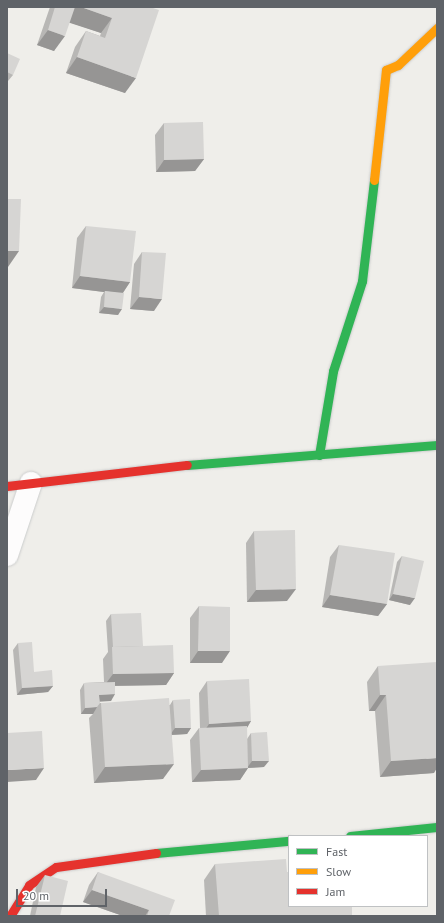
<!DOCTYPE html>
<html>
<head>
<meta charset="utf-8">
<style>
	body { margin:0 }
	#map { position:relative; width:444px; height:923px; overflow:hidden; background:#efeeea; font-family:"PT Sans",sans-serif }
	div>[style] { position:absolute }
	.roads { filter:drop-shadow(0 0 1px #cbcccc) drop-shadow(0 0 1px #cbcccc) }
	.street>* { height:22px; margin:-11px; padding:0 11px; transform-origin:11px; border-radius:11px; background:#fdfcfc }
	.fast>* { height:9px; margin:-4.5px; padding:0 4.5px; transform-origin:4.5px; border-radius:4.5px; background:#30b455 }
	.slow>* { height:9px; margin:-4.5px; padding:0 4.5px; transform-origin:4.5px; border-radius:4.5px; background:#ff9f0a }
	.jam>* { height:9px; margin:-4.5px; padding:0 4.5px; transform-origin:4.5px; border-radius:4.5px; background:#e5322d }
	.wall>* { inset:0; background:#b8b7b5 }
	.shaded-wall>* { inset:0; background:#969594 }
	.building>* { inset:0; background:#d6d5d3 }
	span { translate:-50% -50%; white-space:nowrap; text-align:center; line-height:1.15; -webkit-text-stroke:3.5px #fff; paint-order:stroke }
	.frame { position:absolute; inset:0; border:8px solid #5f6368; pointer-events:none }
	.legend { position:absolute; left:288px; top:835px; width:140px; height:72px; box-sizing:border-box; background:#fff; border:1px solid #bfc1c3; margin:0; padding:5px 7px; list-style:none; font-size:12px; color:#5f6368 }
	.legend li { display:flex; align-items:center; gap:8px; height:20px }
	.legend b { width:20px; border:1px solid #bfc1c3 }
	.scale { position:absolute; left:16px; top:889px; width:91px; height:18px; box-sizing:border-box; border:2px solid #5f6368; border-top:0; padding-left:5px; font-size:12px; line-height:14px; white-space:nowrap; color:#5f6368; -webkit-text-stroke:3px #fff; paint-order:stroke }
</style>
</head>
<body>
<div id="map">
	<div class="roads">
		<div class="street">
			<i style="left:7px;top:555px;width:76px;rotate:-71.6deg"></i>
		</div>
		<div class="fast">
			<i style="left:319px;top:455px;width:85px;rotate:-80.5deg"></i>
			<i style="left:333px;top:371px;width:95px;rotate:-72.1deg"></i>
			<i style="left:362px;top:281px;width:102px;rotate:-83.2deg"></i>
			<i style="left:187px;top:465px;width:251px;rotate:-4.6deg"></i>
			<i style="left:350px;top:836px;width:87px;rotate:-5.9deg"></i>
			<i style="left:156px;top:853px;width:134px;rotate:-5.2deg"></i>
		</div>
		<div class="slow">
			<i style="left:374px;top:180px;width:111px;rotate:-83.8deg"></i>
			<i style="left:386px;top:70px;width:13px;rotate:-23deg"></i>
			<i style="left:398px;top:65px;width:54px;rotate:-43.5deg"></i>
		</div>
		<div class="jam">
			<i style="left:7px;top:486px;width:181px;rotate:-6.7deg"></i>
			<i style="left:10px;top:916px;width:36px;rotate:-58deg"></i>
			<i style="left:29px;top:885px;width:32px;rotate:-34deg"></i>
			<i style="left:56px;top:867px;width:101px;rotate:-8deg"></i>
		</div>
	</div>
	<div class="wall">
		<i style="clip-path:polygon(50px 7px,150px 7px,125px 93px,66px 73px,75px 47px,86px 31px,100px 36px,101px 33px,69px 22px,54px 51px,37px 45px)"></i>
		<i style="clip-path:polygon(7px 53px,13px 75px,8px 81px,7px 81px)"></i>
		<i style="clip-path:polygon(164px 123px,204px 159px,195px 171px,156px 172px,155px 135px)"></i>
		<i style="clip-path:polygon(86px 226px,130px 282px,123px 293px,118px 315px,99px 313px,101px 297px,104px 292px,72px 288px,77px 238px)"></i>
		<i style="clip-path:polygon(142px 252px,154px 311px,130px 309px,134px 264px)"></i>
		<i style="clip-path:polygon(254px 531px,287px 601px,247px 602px,246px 543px)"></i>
		<i style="clip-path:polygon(339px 545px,387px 604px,378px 616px,322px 607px,330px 557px)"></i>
		<i style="clip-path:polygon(402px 556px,410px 605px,389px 600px,397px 562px)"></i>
		<i style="clip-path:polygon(199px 606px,222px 663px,190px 663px,190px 618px)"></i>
		<i style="clip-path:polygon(111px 614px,143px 646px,174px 673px,166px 685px,115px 686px,111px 701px,100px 701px,100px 703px,101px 703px,170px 705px,173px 700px,191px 728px,187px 734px,172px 735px,163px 779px,94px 783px,89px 718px,93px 714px,81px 714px,80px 690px,84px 683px,104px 682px,103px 659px,108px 652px,106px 621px)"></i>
		<i style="clip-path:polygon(18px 643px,34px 672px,53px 686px,48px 692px,17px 695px,13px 650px)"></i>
		<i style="clip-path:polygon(378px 666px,434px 773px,380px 777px,375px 711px,369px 711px,367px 682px)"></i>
		<i style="clip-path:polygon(207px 681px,251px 721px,247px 728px,247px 739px,251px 733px,264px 767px,248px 768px,240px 780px,192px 782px,190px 740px,199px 728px,200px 728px,199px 693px)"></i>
		<i style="clip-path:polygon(215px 864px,287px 872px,352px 916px,206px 916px,204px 880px)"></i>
		<i style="clip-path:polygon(98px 872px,169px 916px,123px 916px,83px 902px,89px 885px)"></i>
		<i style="clip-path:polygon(45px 875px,60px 916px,30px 916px,36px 887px)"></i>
	</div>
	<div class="shaded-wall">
		<i style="clip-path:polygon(74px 7px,81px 7px,112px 18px,101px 33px,64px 21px)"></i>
		<i style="clip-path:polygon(48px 30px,65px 36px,54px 51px,37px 45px)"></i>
		<i style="clip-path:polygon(77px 57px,136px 78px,125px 93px,66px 73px)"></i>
		<i style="clip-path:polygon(204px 159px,195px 171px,156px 172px,164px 160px)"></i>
		<i style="clip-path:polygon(7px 251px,19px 251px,8px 267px,7px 267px)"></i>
		<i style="clip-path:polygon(80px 276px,130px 282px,122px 294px,105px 291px,104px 292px,72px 288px)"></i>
		<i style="clip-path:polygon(139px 297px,162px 299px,154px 311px,130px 309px)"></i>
		<i style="clip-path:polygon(104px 307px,122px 309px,118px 315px,99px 313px)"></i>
		<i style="clip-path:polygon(296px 589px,287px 601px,247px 602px,256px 590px)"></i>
		<i style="clip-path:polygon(393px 594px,415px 598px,410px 605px,389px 600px)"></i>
		<i style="clip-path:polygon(330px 595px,387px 604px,378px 616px,322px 607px)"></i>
		<i style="clip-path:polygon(198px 651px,230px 651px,222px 663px,190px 663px)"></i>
		<i style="clip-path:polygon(174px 673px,166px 685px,104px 686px,113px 674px)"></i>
		<i style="clip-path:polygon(53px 686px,48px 692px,17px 695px,22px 688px)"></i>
		<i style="clip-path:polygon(115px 694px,111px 701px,95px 702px,99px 695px)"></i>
		<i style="clip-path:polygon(380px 695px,386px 695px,375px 711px,369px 711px)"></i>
		<i style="clip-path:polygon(97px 707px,93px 714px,81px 714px,85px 708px)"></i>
		<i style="clip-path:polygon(251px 721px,243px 734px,201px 736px,209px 724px)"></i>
		<i style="clip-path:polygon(175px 728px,191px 728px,187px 734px,170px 735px)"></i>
		<i style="clip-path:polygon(437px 758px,437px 768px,434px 773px,380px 777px,391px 761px)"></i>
		<i style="clip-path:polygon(252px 761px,269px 761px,264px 767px,247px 768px)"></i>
		<i style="clip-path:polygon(174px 764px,163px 779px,94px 783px,105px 767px)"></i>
		<i style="clip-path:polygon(44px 768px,36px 780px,7px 782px,7px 772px,8px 770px)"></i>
		<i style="clip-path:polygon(248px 768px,240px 780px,192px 782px,201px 770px)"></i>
		<i style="clip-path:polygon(92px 890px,149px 910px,145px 916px,123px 916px,83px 902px)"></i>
	</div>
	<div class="building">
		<i style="clip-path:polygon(55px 7px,75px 7px,65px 36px,48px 30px)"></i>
		<i style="clip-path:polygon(81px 7px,150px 7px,159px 10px,136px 78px,77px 57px,86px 31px,105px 38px,112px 18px)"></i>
		<i style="clip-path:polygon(7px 53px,20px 59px,13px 75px,7px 72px)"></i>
		<i style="clip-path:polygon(203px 122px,204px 159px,164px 160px,164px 123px)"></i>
		<i style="clip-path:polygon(7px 199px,21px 199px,19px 251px,7px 251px)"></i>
		<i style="clip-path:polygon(86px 226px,136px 231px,130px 282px,80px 276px)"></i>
		<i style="clip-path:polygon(142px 252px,166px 253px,162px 299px,139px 297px)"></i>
		<i style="clip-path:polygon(105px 291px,124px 293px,122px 309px,104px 307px)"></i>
		<i style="clip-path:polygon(295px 530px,296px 589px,256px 590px,254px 531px)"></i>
		<i style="clip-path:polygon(339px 545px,395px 553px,387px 604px,330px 595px)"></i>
		<i style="clip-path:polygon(402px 556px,424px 561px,415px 598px,393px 594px)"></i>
		<i style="clip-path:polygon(199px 606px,230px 607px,230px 651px,198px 651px)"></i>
		<i style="clip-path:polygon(141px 613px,143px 646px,113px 647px,111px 614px)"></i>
		<i style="clip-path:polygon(32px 642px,34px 672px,52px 670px,53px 686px,22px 688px,18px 643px)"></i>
		<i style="clip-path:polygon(173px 645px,174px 673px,113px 674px,112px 647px)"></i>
		<i style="clip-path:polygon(437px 662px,437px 758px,391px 761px,386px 695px,380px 695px,378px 666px)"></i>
		<i style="clip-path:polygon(249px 679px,251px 721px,209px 724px,207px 681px)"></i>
		<i style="clip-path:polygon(115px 682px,115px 694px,99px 695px,100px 703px,97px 707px,85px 708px,84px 683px)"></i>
		<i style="clip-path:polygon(169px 698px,174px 764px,105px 767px,101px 703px)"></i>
		<i style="clip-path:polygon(190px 699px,191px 728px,175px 728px,173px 700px)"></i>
		<i style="clip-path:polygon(247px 726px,248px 768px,201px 770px,199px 728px)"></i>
		<i style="clip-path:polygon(42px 731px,44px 768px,8px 770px,7px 755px,7px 733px)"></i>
		<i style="clip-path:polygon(267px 732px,269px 761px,252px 761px,251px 733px)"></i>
		<i style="clip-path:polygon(286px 859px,287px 872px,289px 872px,289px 906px,352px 906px,352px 916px,219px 916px,215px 864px)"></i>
		<i style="clip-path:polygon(98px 872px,175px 900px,169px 916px,147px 916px,149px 910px,92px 890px)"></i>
		<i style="clip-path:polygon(45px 875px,68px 881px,60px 916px,35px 916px)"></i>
	</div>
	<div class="frame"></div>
	<ul class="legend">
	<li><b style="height:5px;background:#30b455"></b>Fast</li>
	<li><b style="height:5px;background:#ff9f0a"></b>Slow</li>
	<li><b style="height:5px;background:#e5322d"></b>Jam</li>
	</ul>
	<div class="scale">20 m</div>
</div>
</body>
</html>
